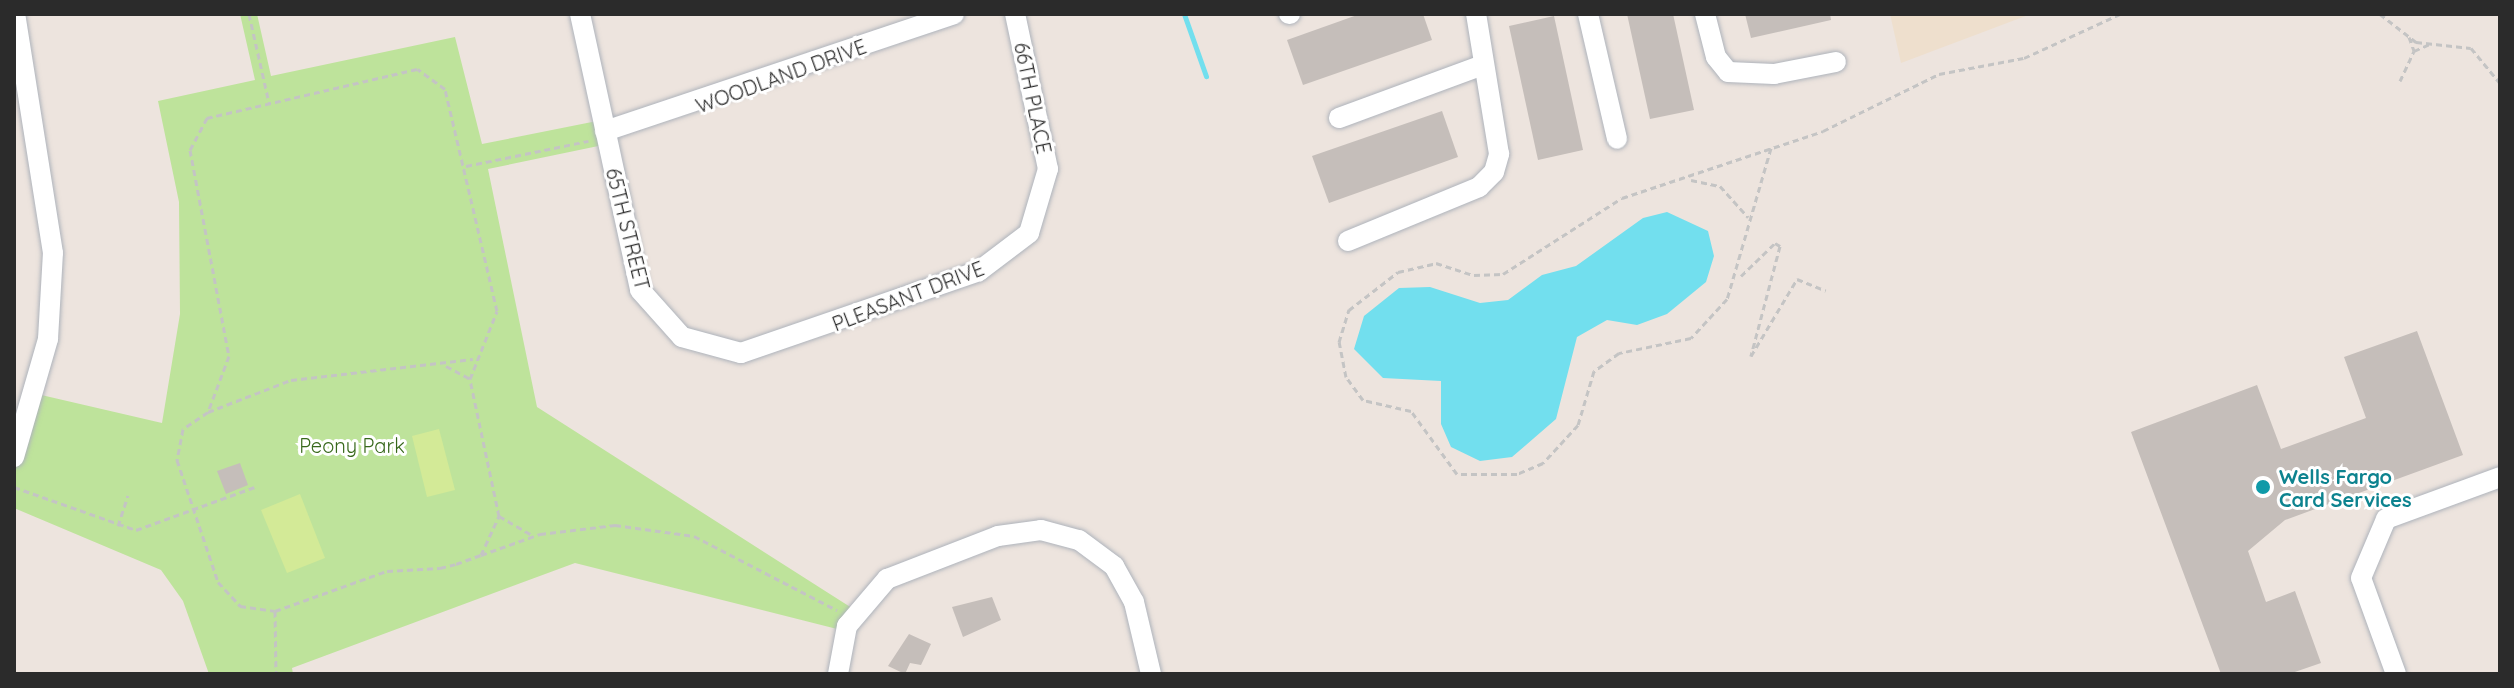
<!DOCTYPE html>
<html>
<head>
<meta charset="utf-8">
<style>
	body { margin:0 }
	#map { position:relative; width:2514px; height:688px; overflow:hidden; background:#ede4de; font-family:Quicksand,sans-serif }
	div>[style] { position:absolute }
	.education>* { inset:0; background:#eedfcd }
	.green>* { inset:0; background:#bee39b }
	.pitch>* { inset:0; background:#d3ea97 }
	.water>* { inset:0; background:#72dfee }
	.stream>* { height:5px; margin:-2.5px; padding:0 2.5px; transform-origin:2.5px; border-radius:2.5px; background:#72dfee }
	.building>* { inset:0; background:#c5beba }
	.path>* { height:3px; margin-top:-1.5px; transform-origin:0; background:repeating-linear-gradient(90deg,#c4c4c4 0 6px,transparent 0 10px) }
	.roads { filter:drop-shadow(0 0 2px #aeb3bb) drop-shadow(0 0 2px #aeb3bb) }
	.minor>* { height:20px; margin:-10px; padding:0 10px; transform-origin:10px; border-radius:10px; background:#fff }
	.dots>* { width:22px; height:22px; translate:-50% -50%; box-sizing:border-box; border:4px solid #fff; border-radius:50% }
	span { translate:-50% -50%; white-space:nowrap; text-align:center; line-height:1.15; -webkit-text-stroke:6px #fff; paint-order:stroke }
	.street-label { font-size:20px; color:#2b2b2b }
	.park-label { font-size:20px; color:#37681b }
	.culture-label { font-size:20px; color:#0d838f; font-weight:700 }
	.left { translate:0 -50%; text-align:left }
	.frame { position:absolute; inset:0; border:16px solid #2b2b2b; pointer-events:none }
</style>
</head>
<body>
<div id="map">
	<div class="education">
		<i style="clip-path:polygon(1890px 14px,2031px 14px,1901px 63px)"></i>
	</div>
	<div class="green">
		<i style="clip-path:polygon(240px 14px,257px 14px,271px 76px,455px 37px,482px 144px,602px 120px,608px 144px,488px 169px,537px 407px,855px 610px,845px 631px,575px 563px,292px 668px,293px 674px,209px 674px,183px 601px,161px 570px,14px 508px,14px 457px,37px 394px,162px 423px,180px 314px,179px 202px,158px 101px,255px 80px)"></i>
	</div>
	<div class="pitch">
		<i style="clip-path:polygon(439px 429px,455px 490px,427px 497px,412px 436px)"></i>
		<i style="clip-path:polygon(300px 494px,325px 558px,287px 573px,261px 510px)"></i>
	</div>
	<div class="water">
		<i style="clip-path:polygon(1667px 212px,1708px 231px,1714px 256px,1706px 282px,1667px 314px,1637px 325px,1607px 320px,1577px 337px,1556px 419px,1512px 457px,1480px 461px,1451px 447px,1441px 424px,1441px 381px,1383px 378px,1354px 349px,1364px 316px,1399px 288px,1430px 287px,1480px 303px,1508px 300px,1542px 275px,1576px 266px,1643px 218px)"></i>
	</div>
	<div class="stream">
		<i style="left:1184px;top:14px;width:66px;rotate:70.5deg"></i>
	</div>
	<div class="building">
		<i style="clip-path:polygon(1360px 14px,1423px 14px,1432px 40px,1303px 85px,1287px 40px)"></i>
		<i style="clip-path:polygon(1627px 14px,1673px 14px,1694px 110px,1650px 119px)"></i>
		<i style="clip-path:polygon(1745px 14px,1830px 14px,1831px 20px,1751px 38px)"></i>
		<i style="clip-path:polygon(1554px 16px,1583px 150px,1538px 160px,1509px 26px)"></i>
		<i style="clip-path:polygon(1442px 111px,1458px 157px,1329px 203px,1312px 156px)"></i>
		<i style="clip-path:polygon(2417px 331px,2463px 455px,2285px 520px,2248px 551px,2266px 602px,2295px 591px,2321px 663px,2289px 674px,2221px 674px,2131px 432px,2257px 385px,2281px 449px,2366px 418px,2344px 357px)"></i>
		<i style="clip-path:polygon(240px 463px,248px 485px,226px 494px,217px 471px)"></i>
		<i style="clip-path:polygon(992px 597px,1001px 620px,963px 637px,952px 607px)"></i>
		<i style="clip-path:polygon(909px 634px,931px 644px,921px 665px,910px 663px,905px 674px,888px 666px)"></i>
	</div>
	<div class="path">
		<i style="left:249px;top:14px;width:91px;rotate:77.3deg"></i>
		<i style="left:2380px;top:14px;width:46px;rotate:37.9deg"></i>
		<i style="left:2416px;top:42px;width:55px;rotate:6.2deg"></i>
		<i style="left:2471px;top:48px;width:45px;rotate:50.4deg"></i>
		<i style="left:2409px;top:37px;width:15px;rotate:70deg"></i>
		<i style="left:2400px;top:81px;width:33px;rotate:-65deg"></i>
		<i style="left:2414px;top:51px;width:17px;rotate:-24deg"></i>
		<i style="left:1771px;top:148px;width:157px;rotate:106.2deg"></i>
		<i style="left:1727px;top:299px;width:53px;rotate:132.7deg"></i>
		<i style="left:1691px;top:338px;width:74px;rotate:168.2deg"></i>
		<i style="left:1619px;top:353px;width:31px;rotate:144deg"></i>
		<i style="left:1594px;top:371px;width:56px;rotate:106.5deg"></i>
		<i style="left:1578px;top:425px;width:52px;rotate:132.6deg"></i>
		<i style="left:1543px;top:463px;width:28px;rotate:157deg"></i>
		<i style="left:1517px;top:474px;width:60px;rotate:180deg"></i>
		<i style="left:1457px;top:474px;width:78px;rotate:-126.1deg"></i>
		<i style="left:1411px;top:411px;width:49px;rotate:-167.1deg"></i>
		<i style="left:1363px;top:400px;width:29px;rotate:-126deg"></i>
		<i style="left:1346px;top:377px;width:36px;rotate:-101deg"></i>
		<i style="left:1339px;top:342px;width:34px;rotate:-73deg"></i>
		<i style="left:1349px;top:310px;width:62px;rotate:-37.8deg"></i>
		<i style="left:1398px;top:272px;width:39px;rotate:-13deg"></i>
		<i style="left:1436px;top:263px;width:40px;rotate:18deg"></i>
		<i style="left:1474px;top:275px;width:29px;rotate:-2deg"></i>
		<i style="left:1503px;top:274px;width:141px;rotate:-32.6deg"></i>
		<i style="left:1622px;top:198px;width:212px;rotate:-18.4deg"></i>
		<i style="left:1823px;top:131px;width:129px;rotate:-26.2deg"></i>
		<i style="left:1939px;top:74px;width:86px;rotate:-10.7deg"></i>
		<i style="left:2024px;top:58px;width:106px;rotate:-24.6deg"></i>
		<i style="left:466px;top:166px;width:125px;rotate:-11.6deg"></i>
		<i style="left:1691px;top:180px;width:30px;rotate:12deg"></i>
		<i style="left:1720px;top:186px;width:42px;rotate:47.9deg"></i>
		<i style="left:1741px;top:276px;width:47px;rotate:-44.1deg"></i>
		<i style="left:1775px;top:243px;width:6px;rotate:31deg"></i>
		<i style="left:1780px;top:246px;width:114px;rotate:104.8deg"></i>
		<i style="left:1751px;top:356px;width:90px;rotate:-59.1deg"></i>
		<i style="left:1797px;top:279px;width:31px;rotate:22deg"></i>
		<i style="left:446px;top:366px;width:27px;rotate:28deg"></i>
		<i style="left:208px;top:412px;width:89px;rotate:-21.1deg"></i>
		<i style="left:291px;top:380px;width:183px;rotate:-6.6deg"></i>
		<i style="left:14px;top:487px;width:129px;rotate:19.4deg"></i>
		<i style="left:136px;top:530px;width:127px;rotate:-19.9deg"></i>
		<i style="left:499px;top:516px;width:39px;rotate:30deg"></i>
		<i style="left:118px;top:526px;width:32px;rotate:-72deg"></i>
		<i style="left:481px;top:555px;width:43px;rotate:-65.2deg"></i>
		<i style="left:499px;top:516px;width:140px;rotate:-102deg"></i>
		<i style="left:470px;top:379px;width:73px;rotate:-68.3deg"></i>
		<i style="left:497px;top:311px;width:228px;rotate:-103.2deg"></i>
		<i style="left:445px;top:89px;width:34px;rotate:-144deg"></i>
		<i style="left:417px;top:69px;width:216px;rotate:166.9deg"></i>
		<i style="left:207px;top:118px;width:36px;rotate:118deg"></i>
		<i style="left:190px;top:150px;width:210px;rotate:79.3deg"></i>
		<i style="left:229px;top:356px;width:60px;rotate:110.6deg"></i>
		<i style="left:208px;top:412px;width:30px;rotate:146deg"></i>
		<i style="left:183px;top:429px;width:32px;rotate:101deg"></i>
		<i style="left:177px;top:460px;width:129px;rotate:71.4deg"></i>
		<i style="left:218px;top:582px;width:33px;rotate:47deg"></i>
		<i style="left:240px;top:606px;width:35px;rotate:8deg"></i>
		<i style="left:275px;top:611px;width:119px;rotate:-19.7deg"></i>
		<i style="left:387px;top:571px;width:53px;rotate:-3.2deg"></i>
		<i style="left:440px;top:568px;width:16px;rotate:-14deg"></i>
		<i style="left:456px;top:564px;width:27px;rotate:-20deg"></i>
		<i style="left:481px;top:555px;width:63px;rotate:-19.6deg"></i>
		<i style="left:540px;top:534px;width:76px;rotate:-6.8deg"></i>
		<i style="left:615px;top:525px;width:80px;rotate:7.9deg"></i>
		<i style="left:694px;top:536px;width:161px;rotate:27.4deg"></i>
		<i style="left:275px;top:611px;width:63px;rotate:89.1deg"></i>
	</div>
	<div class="roads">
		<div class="minor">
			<i style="left:580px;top:14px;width:282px;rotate:77.7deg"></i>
			<i style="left:640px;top:290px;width:63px;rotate:48.2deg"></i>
			<i style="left:682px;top:337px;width:61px;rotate:15.2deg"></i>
			<i style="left:741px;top:353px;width:252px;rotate:-19deg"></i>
			<i style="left:979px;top:271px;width:63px;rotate:-37.2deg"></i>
			<i style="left:1029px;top:233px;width:67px;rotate:-73.5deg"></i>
			<i style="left:1048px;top:169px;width:158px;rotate:-102deg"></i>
			<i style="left:1289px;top:14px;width:1px"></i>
			<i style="left:1588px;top:14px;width:128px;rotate:76.9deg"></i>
			<i style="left:1705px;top:14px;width:44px;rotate:75.7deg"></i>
			<i style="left:1716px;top:57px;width:19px;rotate:51deg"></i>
			<i style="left:1728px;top:72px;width:46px;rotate:2.5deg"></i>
			<i style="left:1774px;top:74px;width:63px;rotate:-11deg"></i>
			<i style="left:1339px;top:118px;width:150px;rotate:-20.2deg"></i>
			<i style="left:605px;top:131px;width:368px;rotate:-18.5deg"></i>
			<i style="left:1348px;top:241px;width:142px;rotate:-22.4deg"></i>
			<i style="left:1479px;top:187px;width:21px;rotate:-45deg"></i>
			<i style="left:1494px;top:172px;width:19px;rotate:-74deg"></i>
			<i style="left:1499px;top:154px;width:142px;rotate:-99.3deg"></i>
			<i style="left:14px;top:457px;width:123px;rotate:-73.9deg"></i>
			<i style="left:48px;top:339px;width:86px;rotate:-86.7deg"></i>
			<i style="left:53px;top:253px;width:242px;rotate:-99deg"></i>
			<i style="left:838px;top:674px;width:49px;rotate:-79.4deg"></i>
			<i style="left:847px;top:626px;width:62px;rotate:-49.6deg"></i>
			<i style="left:887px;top:579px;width:119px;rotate:-21.2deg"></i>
			<i style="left:998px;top:536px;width:43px;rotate:-7.9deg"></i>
			<i style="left:1041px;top:530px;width:39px;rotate:15deg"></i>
			<i style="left:1079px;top:540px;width:44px;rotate:36.6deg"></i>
			<i style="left:1114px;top:566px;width:41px;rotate:60.9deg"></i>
			<i style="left:1134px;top:602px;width:74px;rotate:76.7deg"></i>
			<i style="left:2396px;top:674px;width:102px;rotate:-110deg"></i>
			<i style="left:2361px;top:578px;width:64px;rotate:-67deg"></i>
			<i style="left:2386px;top:519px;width:121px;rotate:-20.2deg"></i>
		</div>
	</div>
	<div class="dots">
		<i style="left:2263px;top:487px;background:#0f9aa8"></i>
	</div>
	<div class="street-label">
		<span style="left:781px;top:76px;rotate:-20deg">WOODLAND DRIVE</span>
		<span style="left:1033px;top:98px;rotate:78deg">66TH PLACE</span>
		<span style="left:628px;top:229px;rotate:76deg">65TH STREET</span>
		<span style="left:908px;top:296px;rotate:-21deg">PLEASANT DRIVE</span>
	</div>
	<div class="park-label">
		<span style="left:352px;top:445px">Peony Park</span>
	</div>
	<div class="culture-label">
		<span class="left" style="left:2279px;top:488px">Wells Fargo<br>Card Services</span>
	</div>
	<div class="frame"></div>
</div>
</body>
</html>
